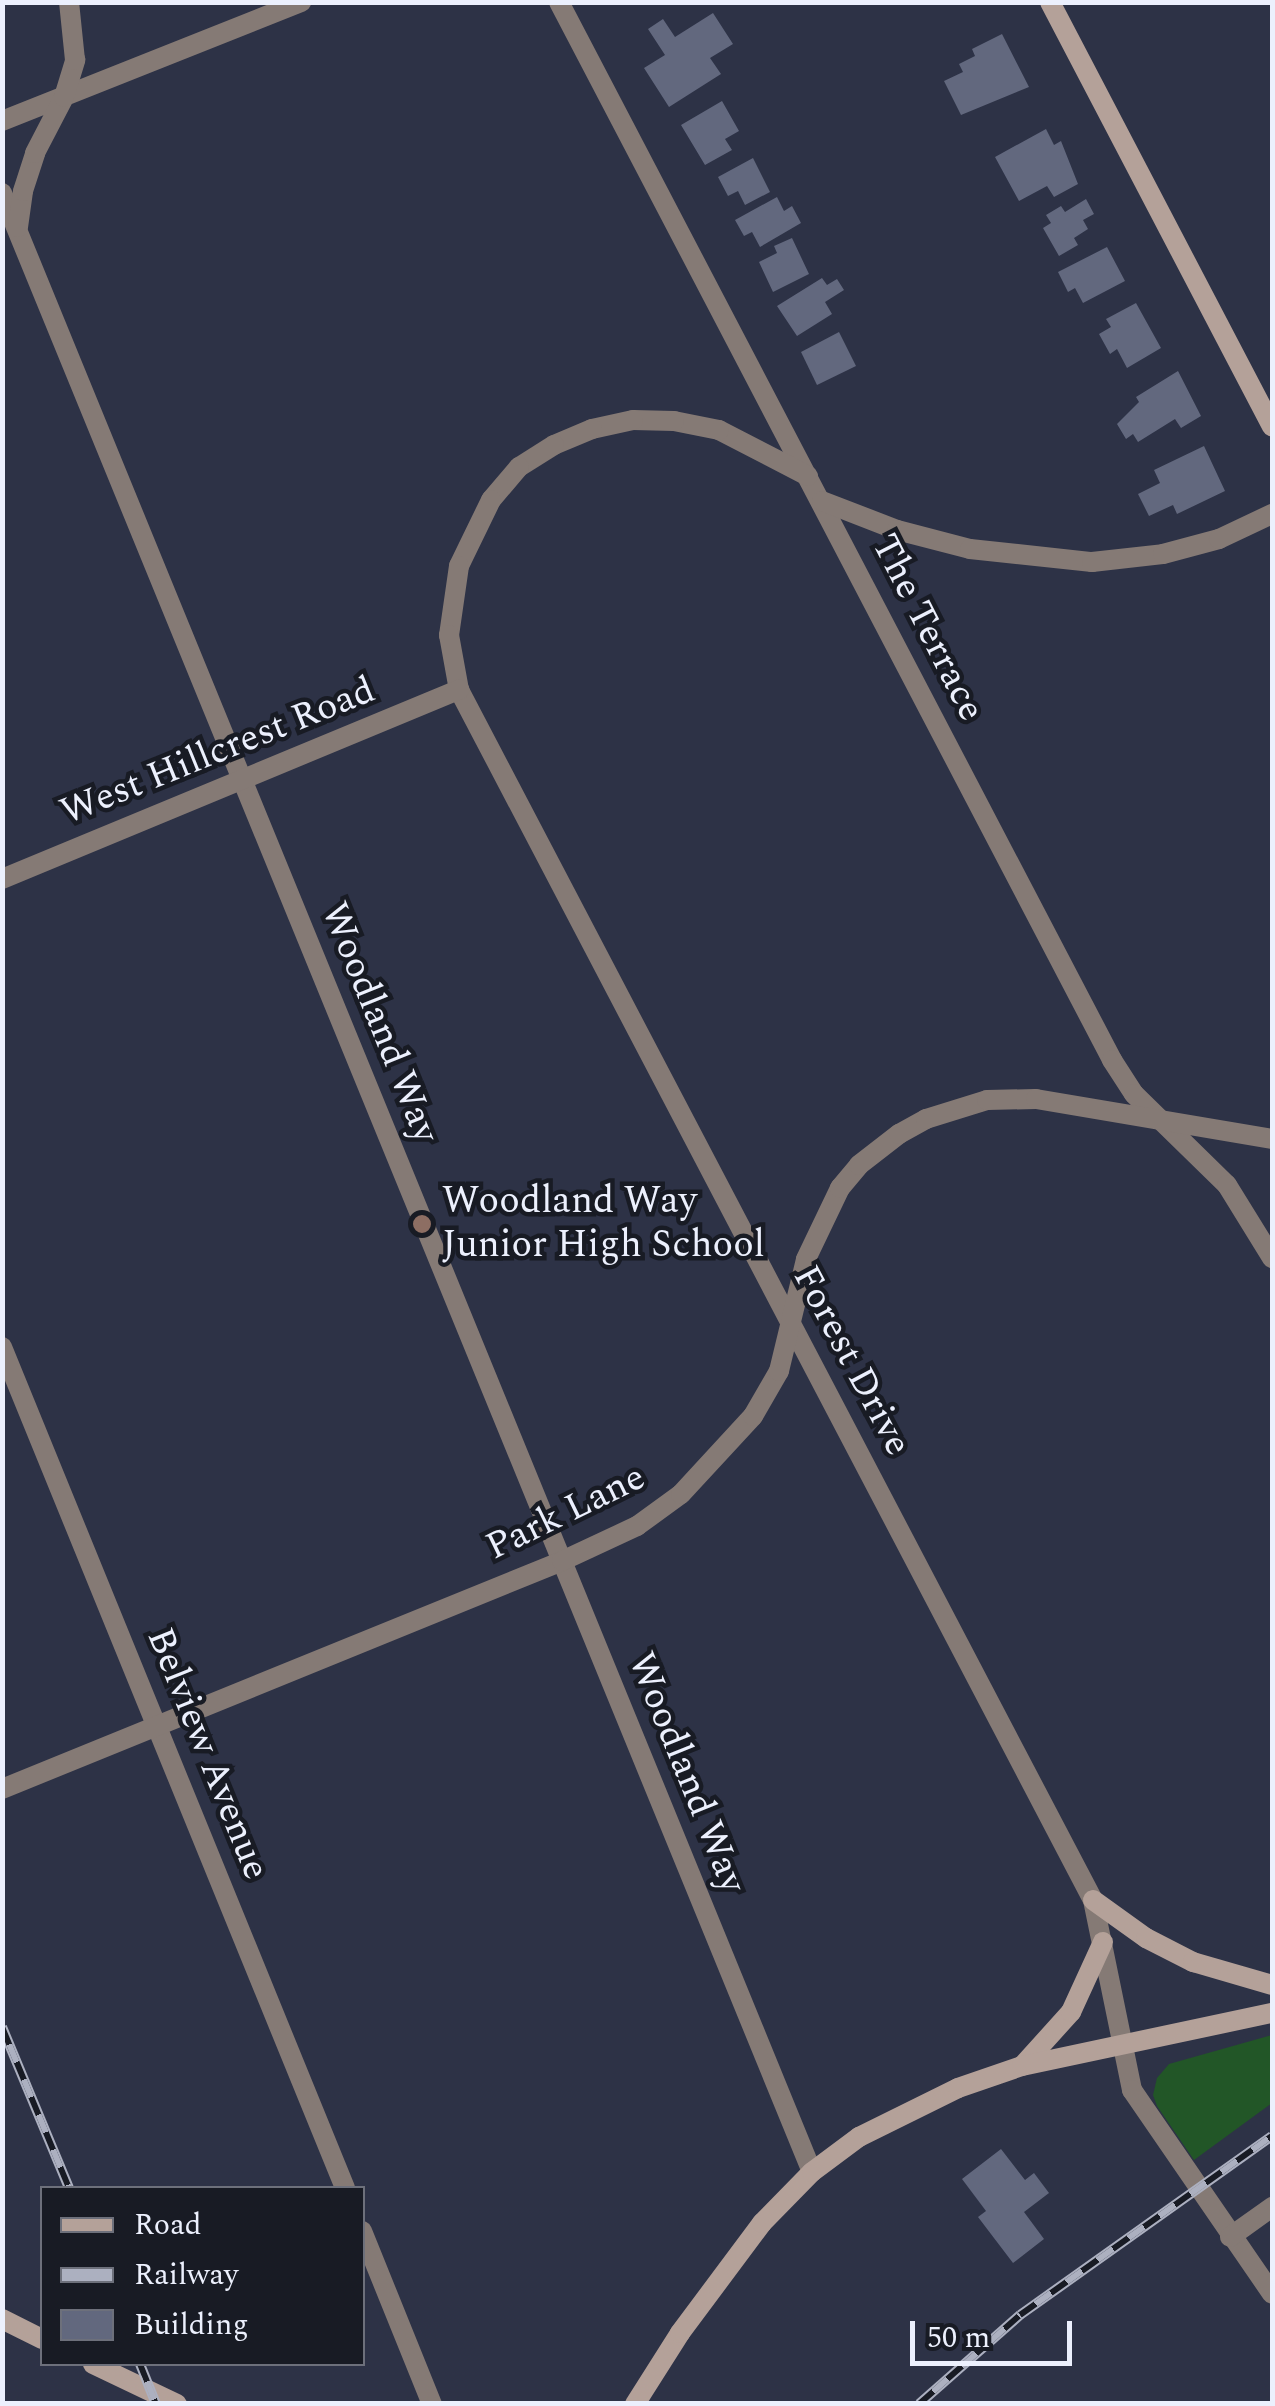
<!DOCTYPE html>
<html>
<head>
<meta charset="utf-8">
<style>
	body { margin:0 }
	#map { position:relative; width:1275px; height:2406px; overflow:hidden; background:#2d3246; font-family:Spectral,serif }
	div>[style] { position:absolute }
	.green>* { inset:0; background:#225627 }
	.building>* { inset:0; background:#62687e }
	.street>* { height:20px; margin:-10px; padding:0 10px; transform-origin:10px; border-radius:10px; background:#857a75 }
	.secondary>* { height:20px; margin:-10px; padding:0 10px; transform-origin:10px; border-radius:10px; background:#b4a199 }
	.rail>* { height:10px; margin-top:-5px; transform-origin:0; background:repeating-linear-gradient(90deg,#181b24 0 19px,#acb0c0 0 38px); box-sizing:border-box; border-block:2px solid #acb0c0 }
	.dots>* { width:28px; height:28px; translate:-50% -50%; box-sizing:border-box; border:5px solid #181b24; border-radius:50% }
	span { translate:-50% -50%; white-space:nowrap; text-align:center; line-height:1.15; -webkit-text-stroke:9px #181b24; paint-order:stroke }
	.street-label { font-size:38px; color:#ecf0fd }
	.poi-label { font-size:38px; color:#ecf0fd }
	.left { translate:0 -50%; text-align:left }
	.frame { position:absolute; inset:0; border:5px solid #ecf0fd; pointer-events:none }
	.legend { position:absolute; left:40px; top:2186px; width:325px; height:180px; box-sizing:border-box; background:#181b24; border:2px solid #6d707b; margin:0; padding:12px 18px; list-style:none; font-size:30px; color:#ecf0fd }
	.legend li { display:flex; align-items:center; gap:20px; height:50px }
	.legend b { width:50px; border:2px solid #6d707b }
	.scale { position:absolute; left:910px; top:2321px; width:162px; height:45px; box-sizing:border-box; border:5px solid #ecf0fd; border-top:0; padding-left:12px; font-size:30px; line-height:35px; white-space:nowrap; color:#ecf0fd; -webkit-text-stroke:8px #181b24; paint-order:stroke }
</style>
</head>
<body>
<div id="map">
	<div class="green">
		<i style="clip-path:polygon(1272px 2035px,1272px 2103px,1194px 2160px,1157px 2106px,1153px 2095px,1157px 2078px,1169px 2064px)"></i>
	</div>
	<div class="building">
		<i style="clip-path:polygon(713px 13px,733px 44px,710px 58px,721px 74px,669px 107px,644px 68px,665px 55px,648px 29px,663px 19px,675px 37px)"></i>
		<i style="clip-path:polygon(1002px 34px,1029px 87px,961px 115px,944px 81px,963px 72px,959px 64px,975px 56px,972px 49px)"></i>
		<i style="clip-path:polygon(722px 101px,739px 131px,725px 139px,732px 150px,705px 165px,681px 125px)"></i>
		<i style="clip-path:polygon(1046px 129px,1054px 145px,1061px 141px,1078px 184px,1054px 197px,1047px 186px,1019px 201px,995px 157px)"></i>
		<i style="clip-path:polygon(753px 158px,770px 192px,745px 205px,738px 191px,728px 196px,718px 177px)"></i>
		<i style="clip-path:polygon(777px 197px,784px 211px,792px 206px,801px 223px,760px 247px,752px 232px,744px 236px,735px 220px)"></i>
		<i style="clip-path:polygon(1086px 199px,1094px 214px,1083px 220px,1088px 229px,1074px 238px,1078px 245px,1059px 256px,1043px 228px,1051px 223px,1046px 215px,1061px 206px,1065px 212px)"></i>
		<i style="clip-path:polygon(792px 238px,809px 274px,773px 292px,759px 262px,777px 253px,774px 246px)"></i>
		<i style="clip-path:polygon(1107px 247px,1125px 281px,1083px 303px,1075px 288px,1068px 292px,1058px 272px)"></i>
		<i style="clip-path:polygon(822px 278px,827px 285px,837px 279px,844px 290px,825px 302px,832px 314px,797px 336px,777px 306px)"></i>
		<i style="clip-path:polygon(1136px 303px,1161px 348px,1127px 368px,1117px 349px,1110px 354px,1099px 334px,1111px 327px,1106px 319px)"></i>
		<i style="clip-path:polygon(839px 332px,856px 366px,817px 385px,801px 352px)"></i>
		<i style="clip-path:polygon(1178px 371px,1201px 416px,1181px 428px,1175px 419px,1138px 442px,1133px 434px,1126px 439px,1117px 424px,1139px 402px,1136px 397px)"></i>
		<i style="clip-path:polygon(1204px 446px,1225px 491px,1177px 514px,1173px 505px,1149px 516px,1138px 494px,1160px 483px,1154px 470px)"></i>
		<i style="clip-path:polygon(1001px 2149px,1025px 2180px,1034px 2173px,1049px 2193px,1024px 2212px,1044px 2239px,1013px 2263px,978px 2217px,986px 2211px,962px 2179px)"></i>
	</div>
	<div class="street">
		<i style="left:559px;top:2px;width:1194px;rotate:62.4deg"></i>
		<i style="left:1112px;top:1060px;width:40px;rotate:57.1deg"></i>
		<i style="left:1134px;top:1094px;width:130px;rotate:44.4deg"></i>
		<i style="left:1227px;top:1185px;width:86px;rotate:58.3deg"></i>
		<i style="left:2px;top:121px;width:322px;rotate:-21.7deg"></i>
		<i style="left:2px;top:193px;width:2138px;rotate:67.74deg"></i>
		<i style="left:18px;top:227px;width:36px;rotate:-82deg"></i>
		<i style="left:23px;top:191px;width:40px;rotate:-72deg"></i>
		<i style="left:35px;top:153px;width:63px;rotate:-62.6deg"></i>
		<i style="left:64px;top:97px;width:39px;rotate:-73deg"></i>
		<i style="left:75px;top:60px;width:58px;rotate:-95.9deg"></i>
		<i style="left:808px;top:476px;width:100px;rotate:-152.7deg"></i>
		<i style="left:719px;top:430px;width:46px;rotate:-168.7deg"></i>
		<i style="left:674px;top:421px;width:41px;rotate:-178.6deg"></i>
		<i style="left:633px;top:420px;width:42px;rotate:167.6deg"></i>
		<i style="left:592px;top:429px;width:41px;rotate:157.2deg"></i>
		<i style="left:554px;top:445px;width:41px;rotate:147.8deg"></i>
		<i style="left:519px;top:467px;width:43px;rotate:130.3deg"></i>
		<i style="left:491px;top:500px;width:73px;rotate:115.9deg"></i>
		<i style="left:459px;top:566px;width:70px;rotate:98.2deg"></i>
		<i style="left:449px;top:635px;width:56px;rotate:79.7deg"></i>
		<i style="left:459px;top:690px;width:1366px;rotate:62.35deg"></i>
		<i style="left:1093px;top:1900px;width:194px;rotate:78.4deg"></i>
		<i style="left:1132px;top:2090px;width:247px;rotate:55.5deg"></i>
		<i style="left:822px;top:501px;width:80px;rotate:21.1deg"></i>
		<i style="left:897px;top:530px;width:75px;rotate:14.6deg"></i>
		<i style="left:970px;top:549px;width:123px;rotate:6.1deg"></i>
		<i style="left:1092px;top:562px;width:71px;rotate:-6.4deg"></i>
		<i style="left:1163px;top:554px;width:58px;rotate:-15deg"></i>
		<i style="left:1219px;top:539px;width:59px;rotate:-25.3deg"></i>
		<i style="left:2px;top:879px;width:495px;rotate:-22.5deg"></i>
		<i style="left:2px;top:1347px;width:908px;rotate:67.81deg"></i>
		<i style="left:2px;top:1789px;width:605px;rotate:-22.15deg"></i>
		<i style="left:562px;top:1561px;width:83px;rotate:-25deg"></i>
		<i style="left:637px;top:1526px;width:54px;rotate:-36deg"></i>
		<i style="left:681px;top:1494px;width:106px;rotate:-47.3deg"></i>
		<i style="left:753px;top:1416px;width:52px;rotate:-60deg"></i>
		<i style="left:779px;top:1371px;width:115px;rotate:-76.4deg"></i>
		<i style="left:806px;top:1259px;width:79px;rotate:-64.4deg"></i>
		<i style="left:840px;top:1188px;width:30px;rotate:-50deg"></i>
		<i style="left:859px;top:1165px;width:51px;rotate:-37.8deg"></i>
		<i style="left:899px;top:1134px;width:31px;rotate:-29deg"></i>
		<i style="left:926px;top:1119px;width:64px;rotate:-17.3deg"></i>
		<i style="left:987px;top:1100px;width:49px;rotate:-1.2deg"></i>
		<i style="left:1036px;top:1099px;width:239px;rotate:9.6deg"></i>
		<i style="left:362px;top:2231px;width:187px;rotate:68deg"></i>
		<i style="left:1230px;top:2237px;width:52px;rotate:-35.5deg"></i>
	</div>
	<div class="secondary">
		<i style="left:1050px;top:2px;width:479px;rotate:62.4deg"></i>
		<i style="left:1093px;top:1900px;width:65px;rotate:35.6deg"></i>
		<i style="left:1146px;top:1938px;width:53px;rotate:27.1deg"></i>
		<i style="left:1193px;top:1962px;width:82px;rotate:16.2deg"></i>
		<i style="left:1024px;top:2064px;width:70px;rotate:-47.9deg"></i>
		<i style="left:1071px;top:2012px;width:77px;rotate:-65.4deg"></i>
		<i style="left:2px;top:2319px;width:45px;rotate:26.6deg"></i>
		<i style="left:93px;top:2364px;width:93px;rotate:25.5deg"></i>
		<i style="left:635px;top:2404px;width:84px;rotate:-57.6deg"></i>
		<i style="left:680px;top:2333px;width:137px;rotate:-53.3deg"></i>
		<i style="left:762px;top:2223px;width:71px;rotate:-45.6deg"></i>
		<i style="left:812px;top:2172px;width:59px;rotate:-36.7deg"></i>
		<i style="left:859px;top:2137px;width:110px;rotate:-26.3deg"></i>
		<i style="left:958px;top:2088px;width:68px;rotate:-19deg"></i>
		<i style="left:1022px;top:2066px;width:256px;rotate:-12deg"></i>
	</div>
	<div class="rail">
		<i style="left:2px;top:2027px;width:174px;rotate:67.4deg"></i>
		<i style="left:140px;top:2364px;width:43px;rotate:68.2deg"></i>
		<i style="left:919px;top:2404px;width:135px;rotate:-41.4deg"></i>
		<i style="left:1020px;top:2315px;width:309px;rotate:-35.4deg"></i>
	</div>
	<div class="dots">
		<i style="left:422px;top:1224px;background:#8d6e63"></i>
	</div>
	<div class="street-label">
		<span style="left:927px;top:628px;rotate:63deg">The Terrace</span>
		<span style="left:218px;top:752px;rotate:-22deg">West Hillcrest Road</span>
		<span style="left:379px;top:1023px;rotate:68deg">Woodland Way</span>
		<span style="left:851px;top:1361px;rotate:62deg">Forest Drive</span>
		<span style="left:566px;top:1513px;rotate:-26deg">Park Lane</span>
		<span style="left:207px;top:1754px;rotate:68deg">Belview Avenue</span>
		<span style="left:686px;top:1773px;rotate:68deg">Woodland Way</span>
	</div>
	<div class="poi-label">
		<span class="left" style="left:442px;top:1224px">Woodland Way<br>Junior High School</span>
	</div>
	<div class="frame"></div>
	<ul class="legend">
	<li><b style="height:12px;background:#b4a199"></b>Road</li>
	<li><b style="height:12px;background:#acb0c0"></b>Railway</li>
	<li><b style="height:28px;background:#62687e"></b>Building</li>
	</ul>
	<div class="scale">50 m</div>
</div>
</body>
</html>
